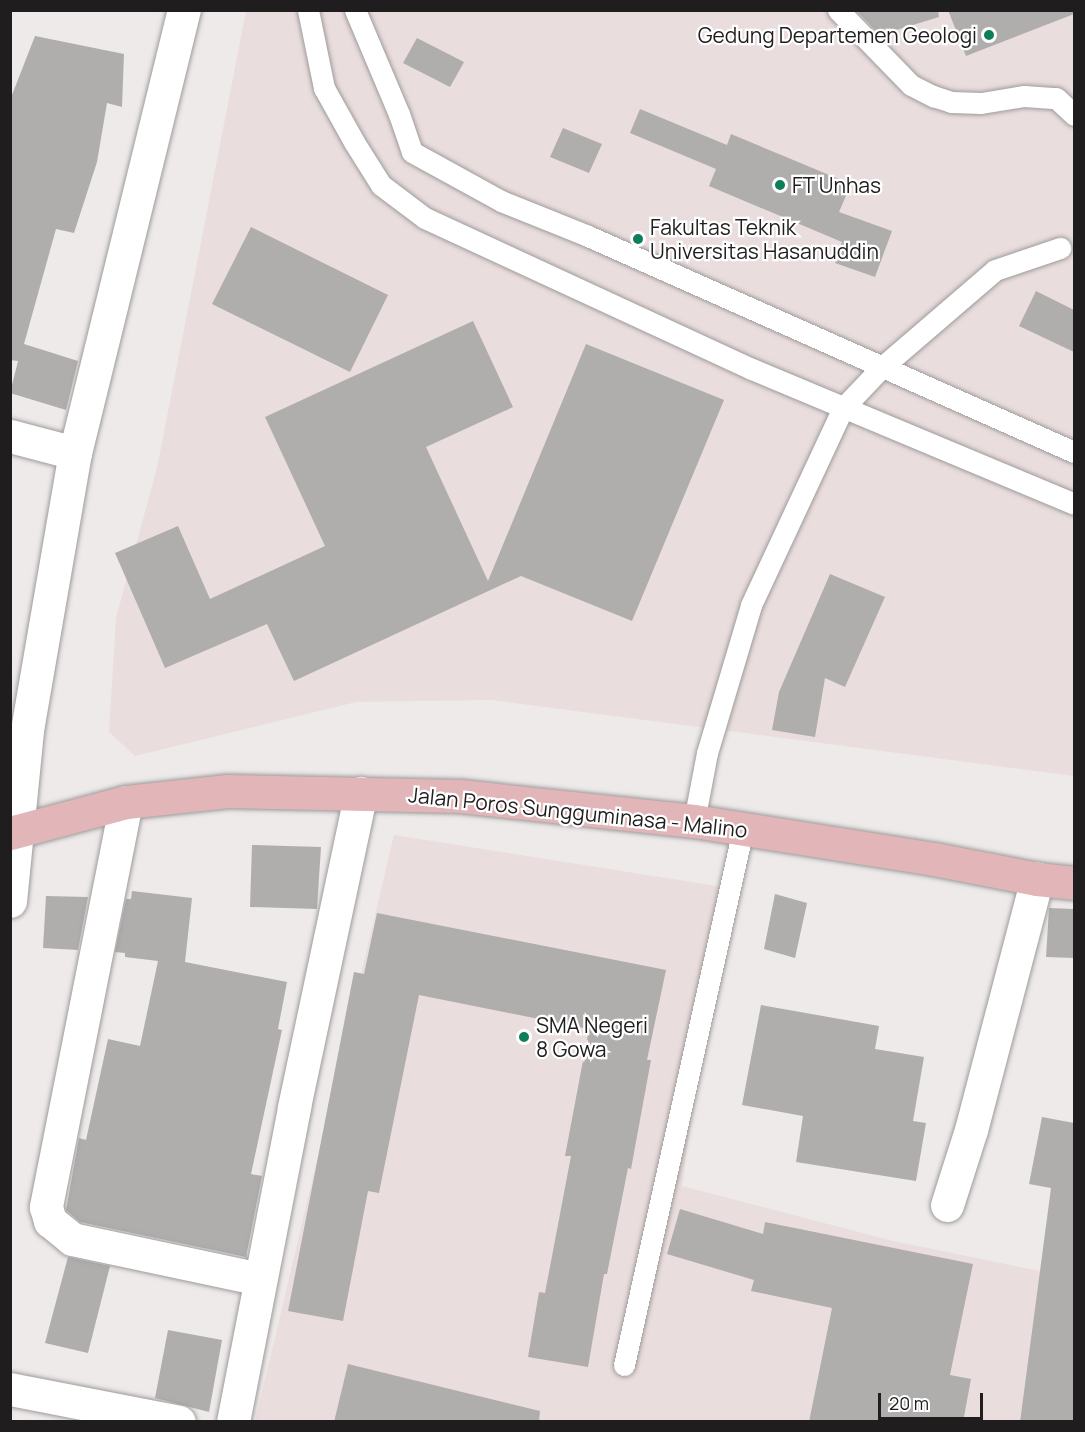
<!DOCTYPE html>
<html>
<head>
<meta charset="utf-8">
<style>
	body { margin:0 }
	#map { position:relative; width:1085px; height:1432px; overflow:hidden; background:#eeeaea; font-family:Manrope,sans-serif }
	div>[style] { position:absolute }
	.built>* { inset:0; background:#eadddd }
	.building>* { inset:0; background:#b0adad }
	.roads { filter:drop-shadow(0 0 2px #9e9b9b) drop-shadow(0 0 2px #9e9b9b) }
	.service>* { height:21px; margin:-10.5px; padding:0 10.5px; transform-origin:10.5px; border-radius:10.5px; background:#fff }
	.minor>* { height:33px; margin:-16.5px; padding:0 16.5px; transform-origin:16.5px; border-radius:16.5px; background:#fff }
	.primary>* { height:33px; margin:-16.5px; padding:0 16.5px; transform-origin:16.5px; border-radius:16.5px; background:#e2b5b8 }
	.dots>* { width:16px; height:16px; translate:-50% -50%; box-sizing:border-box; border:3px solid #fff; border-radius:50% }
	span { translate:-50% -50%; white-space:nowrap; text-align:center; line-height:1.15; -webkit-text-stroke:4.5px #fff; paint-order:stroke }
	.poi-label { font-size:21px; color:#1f1d1d }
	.right { translate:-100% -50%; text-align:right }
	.left { translate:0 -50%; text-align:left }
	.street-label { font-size:21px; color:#1f1d1d }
	.frame { position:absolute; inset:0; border:12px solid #1f1d1d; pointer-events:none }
	.scale { position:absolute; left:878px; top:1393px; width:105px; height:27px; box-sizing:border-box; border:3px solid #1f1d1d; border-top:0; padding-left:8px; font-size:18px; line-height:21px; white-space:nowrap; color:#1f1d1d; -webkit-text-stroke:4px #fff; paint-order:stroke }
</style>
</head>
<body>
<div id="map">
	<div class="built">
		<i style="clip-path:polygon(246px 11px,1074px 11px,1074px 776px,491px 700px,356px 702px,135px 756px,109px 732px,116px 618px,157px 468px)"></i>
		<i style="clip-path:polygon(394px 835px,723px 887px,682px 1186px,893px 1241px,1074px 1278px,1074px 1421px,255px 1422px)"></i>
	</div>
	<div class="building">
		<i style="clip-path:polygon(856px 10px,938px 10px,939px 17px,880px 35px)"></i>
		<i style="clip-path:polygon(948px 10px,1074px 10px,1074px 14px,966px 56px)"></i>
		<i style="clip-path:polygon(35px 36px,124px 54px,122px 107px,107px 103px,97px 162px,74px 233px,56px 229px,24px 344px,78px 361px,66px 410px,10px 393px,18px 361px,10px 360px,10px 100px)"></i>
		<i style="clip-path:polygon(417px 38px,464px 62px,450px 87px,403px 63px)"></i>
		<i style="clip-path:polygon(640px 109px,727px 145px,731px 134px,851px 184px,839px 212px,892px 231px,875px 277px,835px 263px,842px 242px,709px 186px,716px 169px,630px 133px)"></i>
		<i style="clip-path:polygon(563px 128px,602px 144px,589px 173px,550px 157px)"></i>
		<i style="clip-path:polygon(251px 227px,388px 295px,350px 372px,212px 304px)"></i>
		<i style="clip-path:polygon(1036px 291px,1074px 310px,1074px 352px,1019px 326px)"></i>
		<i style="clip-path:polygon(473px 321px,513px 407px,426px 447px,488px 581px,586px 344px,724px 400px,632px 621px,521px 576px,294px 681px,267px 624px,165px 668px,115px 553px,178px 526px,210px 599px,325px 546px,265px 417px)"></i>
		<i style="clip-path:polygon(830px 574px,885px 597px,845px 687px,825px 678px,815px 737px,772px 730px,779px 692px)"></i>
		<i style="clip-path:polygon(252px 845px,321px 847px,317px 909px,250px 907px)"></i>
		<i style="clip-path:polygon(132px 891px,192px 898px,185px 962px,287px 982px,278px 1029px,282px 1030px,251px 1174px,262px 1176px,246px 1257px,80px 1222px,66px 1210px,79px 1138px,86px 1140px,108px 1039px,140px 1046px,158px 961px,125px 957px,125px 953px,115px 952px,126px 899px,131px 899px)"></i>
		<i style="clip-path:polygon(775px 894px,807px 903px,795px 958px,764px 949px)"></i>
		<i style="clip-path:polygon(46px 896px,88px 897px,78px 950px,43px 948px)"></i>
		<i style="clip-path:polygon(1049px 908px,1074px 909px,1074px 958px,1046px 957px)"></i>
		<i style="clip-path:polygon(377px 913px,666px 970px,647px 1060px,651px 1060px,631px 1169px,628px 1168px,607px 1274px,604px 1274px,588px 1367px,528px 1357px,539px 1292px,545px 1293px,571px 1156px,565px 1156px,589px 1029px,419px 995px,379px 1193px,368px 1191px,343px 1321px,288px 1311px,354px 972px,364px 974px)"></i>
		<i style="clip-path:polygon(761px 1005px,879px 1026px,875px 1049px,924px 1057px,913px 1121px,926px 1123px,916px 1181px,796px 1162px,803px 1116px,742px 1105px)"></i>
		<i style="clip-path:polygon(1042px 1117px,1074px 1123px,1074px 1422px,1020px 1422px,1051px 1188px,1029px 1184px)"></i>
		<i style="clip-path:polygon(680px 1209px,763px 1234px,765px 1222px,973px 1264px,950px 1375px,971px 1379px,963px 1422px,809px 1422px,832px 1308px,751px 1291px,754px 1280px,667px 1254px)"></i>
		<i style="clip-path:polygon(68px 1257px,110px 1266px,88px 1353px,45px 1343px)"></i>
		<i style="clip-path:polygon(168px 1330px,222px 1340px,209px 1412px,155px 1398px)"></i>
		<i style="clip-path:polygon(348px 1364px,540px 1411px,539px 1422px,334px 1422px)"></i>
	</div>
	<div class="roads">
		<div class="service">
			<i style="left:308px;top:10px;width:80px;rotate:78.4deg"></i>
			<i style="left:324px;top:88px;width:62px;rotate:60.9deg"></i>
			<i style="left:354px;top:142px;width:51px;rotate:57.9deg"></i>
			<i style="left:381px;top:185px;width:55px;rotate:36.9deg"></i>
			<i style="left:425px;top:218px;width:360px;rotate:24.8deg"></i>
			<i style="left:752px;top:369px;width:349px;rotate:22.7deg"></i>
			<i style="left:355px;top:10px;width:113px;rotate:67.1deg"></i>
			<i style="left:399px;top:114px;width:40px;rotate:71.1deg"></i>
			<i style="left:412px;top:152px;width:102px;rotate:28.8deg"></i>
			<i style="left:501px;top:201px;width:94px;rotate:21.9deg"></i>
			<i style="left:588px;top:236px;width:532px;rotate:23.96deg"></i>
			<i style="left:838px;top:10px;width:105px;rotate:45.8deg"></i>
			<i style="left:911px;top:85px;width:25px;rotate:27deg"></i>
			<i style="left:933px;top:96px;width:19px;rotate:18deg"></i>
			<i style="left:951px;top:102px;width:30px;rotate:2deg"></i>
			<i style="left:981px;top:103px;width:44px;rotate:-9.2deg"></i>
			<i style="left:1024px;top:96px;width:32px;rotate:4deg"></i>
			<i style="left:1056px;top:98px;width:25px;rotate:43deg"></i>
			<i style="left:694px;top:821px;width:69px;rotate:-79.2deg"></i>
			<i style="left:707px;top:753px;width:154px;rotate:-73.4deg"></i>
			<i style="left:751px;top:605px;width:217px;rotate:-65deg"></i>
			<i style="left:843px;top:408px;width:55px;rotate:-46.5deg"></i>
			<i style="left:881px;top:368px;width:150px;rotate:-40.7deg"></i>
			<i style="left:995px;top:270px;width:69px;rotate:-18.7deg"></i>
			<i style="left:624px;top:1365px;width:549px;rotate:-77.48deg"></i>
		</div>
		<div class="minor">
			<i style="left:10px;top:436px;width:67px;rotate:14.7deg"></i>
			<i style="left:126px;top:802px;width:413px;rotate:101.2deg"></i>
			<i style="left:46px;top:1207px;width:15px;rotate:74deg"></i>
			<i style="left:50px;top:1221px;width:28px;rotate:39deg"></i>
			<i style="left:72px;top:1239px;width:192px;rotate:12deg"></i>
			<i style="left:10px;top:901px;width:172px;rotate:-84.3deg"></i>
			<i style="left:27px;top:730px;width:281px;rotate:-80.2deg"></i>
			<i style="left:75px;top:453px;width:456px;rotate:-76.2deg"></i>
			<i style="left:947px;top:1205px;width:79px;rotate:-72.3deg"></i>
			<i style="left:971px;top:1130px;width:260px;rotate:-75.3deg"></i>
			<i style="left:10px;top:1389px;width:172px;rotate:11deg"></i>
			<i style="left:233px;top:1422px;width:321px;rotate:-79deg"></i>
			<i style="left:294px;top:1107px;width:321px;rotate:-78deg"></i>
		</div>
		<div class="primary">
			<i style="left:10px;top:833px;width:120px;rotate:-15deg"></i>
			<i style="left:126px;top:802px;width:102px;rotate:-6.2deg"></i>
			<i style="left:227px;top:791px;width:233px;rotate:1.2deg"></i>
			<i style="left:460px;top:796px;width:235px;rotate:6.1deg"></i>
			<i style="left:694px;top:821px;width:243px;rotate:9deg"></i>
			<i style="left:934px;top:859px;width:105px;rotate:11deg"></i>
			<i style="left:1037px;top:879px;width:37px;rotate:6deg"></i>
		</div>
	</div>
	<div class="dots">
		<i style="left:989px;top:35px;background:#0e7e5a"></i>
		<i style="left:780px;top:185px;background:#0e7e5a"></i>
		<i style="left:638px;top:239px;background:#0e7e5a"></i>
		<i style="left:524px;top:1037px;background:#0e7e5a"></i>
	</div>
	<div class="poi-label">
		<span class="right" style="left:977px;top:35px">Gedung Departemen Geologi</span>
		<span class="left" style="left:792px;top:185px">FT Unhas</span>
		<span class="left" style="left:650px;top:239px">Fakultas Teknik<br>Universitas Hasanuddin</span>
		<span class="left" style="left:536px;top:1037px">SMA Negeri<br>8 Gowa</span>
	</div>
	<div class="street-label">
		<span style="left:578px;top:812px;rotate:6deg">Jalan Poros Sungguminasa - Malino</span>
	</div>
	<div class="frame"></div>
	<div class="scale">20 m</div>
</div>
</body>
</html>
